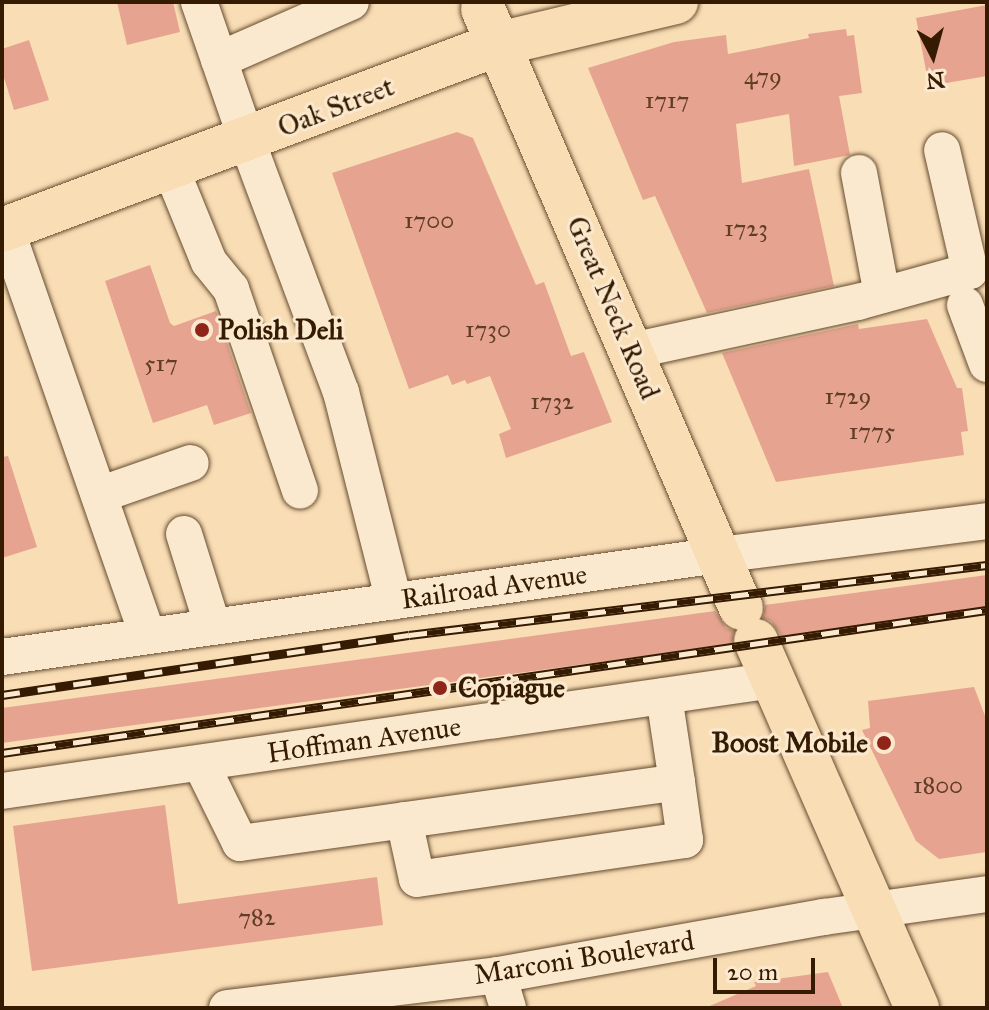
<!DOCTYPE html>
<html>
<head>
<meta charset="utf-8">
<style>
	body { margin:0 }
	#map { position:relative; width:989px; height:1010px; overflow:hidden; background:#f9ddb5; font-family:"IM FELL Great Primer",serif }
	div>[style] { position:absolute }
	.building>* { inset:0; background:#e6a490 }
	.roads { filter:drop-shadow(0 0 2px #654c2f) drop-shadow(0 0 2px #654c2f) }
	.minor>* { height:36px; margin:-18px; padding:0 18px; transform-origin:18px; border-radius:18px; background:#fbe9cf }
	.major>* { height:44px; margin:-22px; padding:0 22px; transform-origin:22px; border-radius:22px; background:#f9ddb5 }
	.rail>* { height:9px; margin-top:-4.5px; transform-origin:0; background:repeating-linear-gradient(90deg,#fbe9cf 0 18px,#341b02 0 36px); box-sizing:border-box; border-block:2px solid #341b02 }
	.dots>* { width:22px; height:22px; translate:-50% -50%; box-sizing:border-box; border:4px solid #fbe9cf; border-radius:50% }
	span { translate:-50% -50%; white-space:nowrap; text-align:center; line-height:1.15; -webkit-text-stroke:6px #fbe9cf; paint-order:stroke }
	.number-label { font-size:24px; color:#603d26 }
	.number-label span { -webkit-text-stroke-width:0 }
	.street-label { font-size:28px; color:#341b02 }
	.poi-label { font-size:28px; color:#341b02; font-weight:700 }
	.left { translate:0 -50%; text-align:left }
	.right { translate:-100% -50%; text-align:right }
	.frame { position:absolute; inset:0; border:4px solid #341b02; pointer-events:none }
	.north { position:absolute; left:893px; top:16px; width:80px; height:80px; -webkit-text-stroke:6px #fbe9cf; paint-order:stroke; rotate:174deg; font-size:22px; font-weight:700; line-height:32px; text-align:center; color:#341b02 }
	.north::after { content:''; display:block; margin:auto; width:28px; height:36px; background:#341b02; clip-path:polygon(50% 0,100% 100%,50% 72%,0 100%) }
	.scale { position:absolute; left:713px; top:958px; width:102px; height:36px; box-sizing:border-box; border:4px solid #341b02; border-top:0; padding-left:10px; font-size:24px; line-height:28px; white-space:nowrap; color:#341b02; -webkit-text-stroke:6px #fbe9cf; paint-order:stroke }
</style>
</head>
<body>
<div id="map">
	<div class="building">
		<i style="clip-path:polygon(117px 2px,173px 2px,180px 32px,127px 45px)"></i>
		<i style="clip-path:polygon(987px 5px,987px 76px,929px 86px,916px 18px)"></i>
		<i style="clip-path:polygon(846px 29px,847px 36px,854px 35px,862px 93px,839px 96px,850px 155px,794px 166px,789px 114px,736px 124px,742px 183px,809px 169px,834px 286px,707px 313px,655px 196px,643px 200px,588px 68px,674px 42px,726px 35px,728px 54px,809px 38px,808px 34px)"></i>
		<i style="clip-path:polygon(29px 40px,49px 100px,14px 110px,2px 71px,2px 49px)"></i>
		<i style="clip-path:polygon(457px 132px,473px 138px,536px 285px,544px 282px,571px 356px,584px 352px,612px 422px,506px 458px,499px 434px,511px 429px,490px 376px,467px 384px,465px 380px,452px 385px,448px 375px,409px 389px,332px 173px)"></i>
		<i style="clip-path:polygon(150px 265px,170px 323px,174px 326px,216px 311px,251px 413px,214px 425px,207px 405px,153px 423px,105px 281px)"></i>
		<i style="clip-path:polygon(927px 319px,957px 388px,962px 388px,968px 431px,961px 432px,964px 455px,776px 482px,722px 353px,858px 324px,859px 329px)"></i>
		<i style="clip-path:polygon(8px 456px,37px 547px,2px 558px,2px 457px)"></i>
		<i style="clip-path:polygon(987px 575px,987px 610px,782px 637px,771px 621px,763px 618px,765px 605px)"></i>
		<i style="clip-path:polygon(715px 611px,726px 628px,734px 631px,732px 644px,2px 743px,2px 708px)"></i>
		<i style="clip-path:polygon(974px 687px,987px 721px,987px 852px,939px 859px,916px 841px,862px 730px,870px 728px,868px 701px)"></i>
		<i style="clip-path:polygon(165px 805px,178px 904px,377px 877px,383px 925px,32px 971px,13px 826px)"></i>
		<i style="clip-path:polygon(828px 972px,843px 1008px,705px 1008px,756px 986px,754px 982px)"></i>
	</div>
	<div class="roads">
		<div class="minor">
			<i style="left:199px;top:2px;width:147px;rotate:70.9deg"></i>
			<i style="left:247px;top:141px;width:268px;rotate:69.5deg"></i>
			<i style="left:341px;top:392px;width:216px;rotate:75.8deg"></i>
			<i style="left:219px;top:60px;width:144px;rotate:-23.7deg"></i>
			<i style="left:171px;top:169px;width:100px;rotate:67.8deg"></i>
			<i style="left:209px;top:262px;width:35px;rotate:51deg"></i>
			<i style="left:231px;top:289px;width:213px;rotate:71.1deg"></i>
			<i style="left:859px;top:173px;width:124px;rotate:79.3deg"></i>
			<i style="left:6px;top:229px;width:431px;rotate:70.8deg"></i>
			<i style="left:965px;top:305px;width:63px;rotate:69.6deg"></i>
			<i style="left:631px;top:351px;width:232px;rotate:-12.2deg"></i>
			<i style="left:858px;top:302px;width:116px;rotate:-15.5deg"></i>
			<i style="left:970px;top:271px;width:124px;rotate:-103deg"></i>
			<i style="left:99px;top:495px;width:97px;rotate:-19.2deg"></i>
			<i style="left:184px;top:534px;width:97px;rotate:72.7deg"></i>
			<i style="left:2px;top:657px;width:724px;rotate:-8.1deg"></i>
			<i style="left:719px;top:555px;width:270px;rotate:-7.2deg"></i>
			<i style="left:201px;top:764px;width:88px;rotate:63.7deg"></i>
			<i style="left:240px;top:843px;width:441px;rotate:-7.9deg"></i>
			<i style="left:677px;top:782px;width:87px;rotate:-98.6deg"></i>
			<i style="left:2px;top:791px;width:780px;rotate:-8.18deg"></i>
			<i style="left:404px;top:820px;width:60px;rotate:77.6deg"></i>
			<i style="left:417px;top:879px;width:271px;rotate:-8.3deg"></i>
			<i style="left:685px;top:840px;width:59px;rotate:-97.9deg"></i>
			<i style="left:498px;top:975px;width:34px;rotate:73deg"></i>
			<i style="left:227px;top:1008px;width:273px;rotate:-6.9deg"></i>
			<i style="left:498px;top:975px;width:331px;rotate:-10.1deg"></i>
			<i style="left:824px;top:917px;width:165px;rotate:-8deg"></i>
		</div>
		<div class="major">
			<i style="left:483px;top:9px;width:652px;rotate:66.7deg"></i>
			<i style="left:2px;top:230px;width:530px;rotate:-20.56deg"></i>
			<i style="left:498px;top:44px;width:183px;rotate:-13.3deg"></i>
			<i style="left:756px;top:641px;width:401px;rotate:66.3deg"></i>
		</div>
	</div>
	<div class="rail">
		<i style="left:2px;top:695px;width:411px;rotate:-8.4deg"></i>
		<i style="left:409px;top:635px;width:582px;rotate:-6.91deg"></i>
		<i style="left:2px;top:753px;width:995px;rotate:-8.26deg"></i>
	</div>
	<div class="dots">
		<i style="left:202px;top:330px;background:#8f2418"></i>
		<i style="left:440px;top:688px;background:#8f2418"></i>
		<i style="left:884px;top:743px;background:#8f2418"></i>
	</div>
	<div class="number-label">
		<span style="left:763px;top:77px">479</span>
		<span style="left:667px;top:101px">1717</span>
		<span style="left:429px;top:221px">1700</span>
		<span style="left:746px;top:229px">1723</span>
		<span style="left:488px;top:330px">1730</span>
		<span style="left:161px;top:364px">517</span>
		<span style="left:848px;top:397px">1729</span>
		<span style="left:552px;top:402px">1732</span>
		<span style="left:872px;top:432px">1775</span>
		<span style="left:938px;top:786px">1800</span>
		<span style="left:257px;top:918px">782</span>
	</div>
	<div class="street-label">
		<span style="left:336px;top:107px;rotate:-21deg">Oak Street</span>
		<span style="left:613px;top:308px;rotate:67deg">Great Neck Road</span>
		<span style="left:494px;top:587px;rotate:-8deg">Railroad Avenue</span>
		<span style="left:364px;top:740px;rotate:-8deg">Hoffman Avenue</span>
		<span style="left:584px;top:958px;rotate:-9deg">Marconi Boulevard</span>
	</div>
	<div class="poi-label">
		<span class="left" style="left:218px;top:330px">Polish Deli</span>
		<span class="left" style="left:458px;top:688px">Copiague</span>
		<span class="right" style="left:868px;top:743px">Boost Mobile</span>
	</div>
	<div class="frame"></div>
	<div class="north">N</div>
	<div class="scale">20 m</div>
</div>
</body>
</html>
